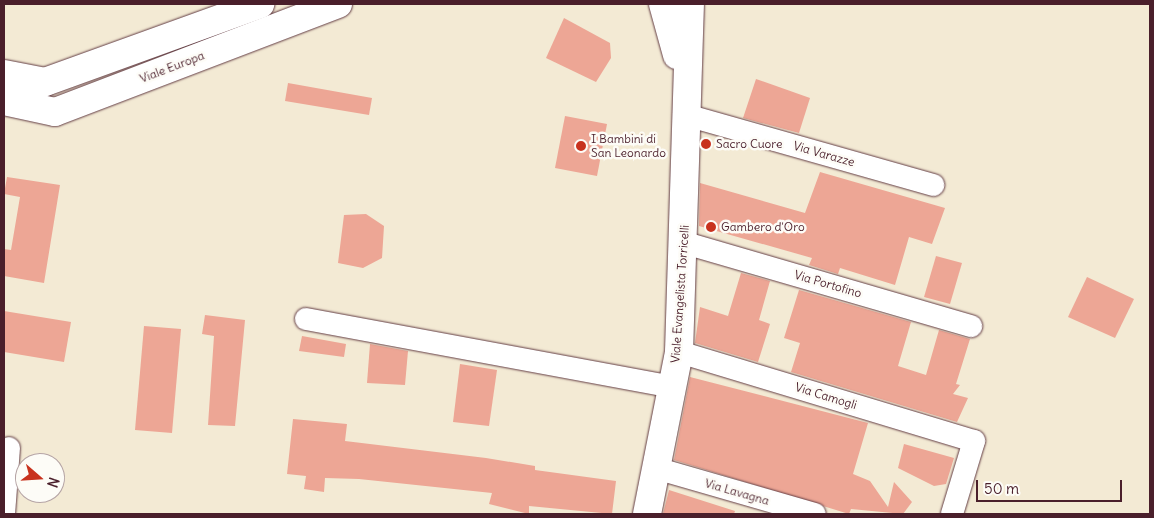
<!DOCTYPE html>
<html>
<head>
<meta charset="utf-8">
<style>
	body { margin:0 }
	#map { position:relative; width:1154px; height:518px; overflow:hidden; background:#f3ead4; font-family:Delius,sans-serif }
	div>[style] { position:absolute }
	.building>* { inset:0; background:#eda695 }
	.roads { filter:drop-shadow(0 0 1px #633d44) drop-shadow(0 0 1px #633d44) }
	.street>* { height:22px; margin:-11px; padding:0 11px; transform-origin:11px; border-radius:11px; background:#fff }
	.secondary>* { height:28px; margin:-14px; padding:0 14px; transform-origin:14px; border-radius:14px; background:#fff }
	.dots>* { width:14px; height:14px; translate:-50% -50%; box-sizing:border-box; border:2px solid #fdfcf7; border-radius:50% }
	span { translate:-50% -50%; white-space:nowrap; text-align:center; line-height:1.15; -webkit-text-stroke:5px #fdfcf7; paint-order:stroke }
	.street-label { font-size:12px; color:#4a1f2b }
	.poi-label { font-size:12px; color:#4a1f2b }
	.left { translate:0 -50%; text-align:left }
	.frame { position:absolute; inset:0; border:5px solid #4a1f2b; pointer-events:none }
	.north { position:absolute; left:15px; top:453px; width:50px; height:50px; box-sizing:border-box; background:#fdfcf7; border:1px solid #b5a4a5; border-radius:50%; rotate:109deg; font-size:14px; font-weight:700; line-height:20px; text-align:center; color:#4a1f2b }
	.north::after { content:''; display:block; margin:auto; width:18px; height:22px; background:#c8321e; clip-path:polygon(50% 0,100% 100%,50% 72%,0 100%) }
	.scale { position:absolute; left:976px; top:480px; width:146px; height:22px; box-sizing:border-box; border:2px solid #4a1f2b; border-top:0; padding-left:6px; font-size:15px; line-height:18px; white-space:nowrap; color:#4a1f2b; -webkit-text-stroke:4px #fdfcf7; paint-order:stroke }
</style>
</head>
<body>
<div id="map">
	<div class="building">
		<i style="clip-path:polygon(564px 18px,610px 43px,611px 58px,596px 82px,546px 58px)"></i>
		<i style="clip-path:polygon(756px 79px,810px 98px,799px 133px,743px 118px)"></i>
		<i style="clip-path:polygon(288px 83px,372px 98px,369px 115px,285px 101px)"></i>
		<i style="clip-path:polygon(565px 116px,607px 124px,597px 176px,555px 168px)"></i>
		<i style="clip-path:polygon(820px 172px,945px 208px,932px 244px,909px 237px,895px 285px,840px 268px,838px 274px,809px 265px,812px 258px,699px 226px,700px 183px,805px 213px)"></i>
		<i style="clip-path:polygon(7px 177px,60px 185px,44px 283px,4px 276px,4px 249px,11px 250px,20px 197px,4px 194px)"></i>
		<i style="clip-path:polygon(366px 214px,384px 226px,382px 258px,363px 268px,338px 263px,344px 215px)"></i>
		<i style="clip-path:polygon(936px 256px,962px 263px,950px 304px,924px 297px)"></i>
		<i style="clip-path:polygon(741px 273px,770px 281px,759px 320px,770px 324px,758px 362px,695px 343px,700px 307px,728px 316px)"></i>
		<i style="clip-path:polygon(1087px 277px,1134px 299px,1115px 338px,1068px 317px)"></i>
		<i style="clip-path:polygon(799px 290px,911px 322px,898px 366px,926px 375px,939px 330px,970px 339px,956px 384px,960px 385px,953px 394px,968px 398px,957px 422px,791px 372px,800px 343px,784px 338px)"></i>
		<i style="clip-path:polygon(4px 311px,71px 322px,64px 362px,4px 352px)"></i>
		<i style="clip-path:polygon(205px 315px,245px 320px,235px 426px,208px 425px,214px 336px,202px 334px)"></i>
		<i style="clip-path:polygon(144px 326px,181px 329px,172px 433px,135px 430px)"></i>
		<i style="clip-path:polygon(302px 336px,346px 344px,344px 357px,299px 351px)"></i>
		<i style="clip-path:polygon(370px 344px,408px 351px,405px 385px,367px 383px)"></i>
		<i style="clip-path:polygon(460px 364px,497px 370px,489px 426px,453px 422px)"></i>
		<i style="clip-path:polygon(690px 377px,868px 423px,853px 474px,870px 481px,888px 507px,894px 482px,912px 502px,903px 514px,851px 509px,849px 514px,674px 460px)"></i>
		<i style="clip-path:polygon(293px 419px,347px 424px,345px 441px,486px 458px,535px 466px,535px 470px,616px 481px,612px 514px,529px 506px,529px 514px,489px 504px,492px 493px,359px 479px,325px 478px,324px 492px,304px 489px,306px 476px,287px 474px)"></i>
		<i style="clip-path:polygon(904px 444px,954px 458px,946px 484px,934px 486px,898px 468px)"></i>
		<i style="clip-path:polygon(669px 490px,735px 511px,734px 514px,663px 514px)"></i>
	</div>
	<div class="roads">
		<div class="street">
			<i style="left:686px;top:115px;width:257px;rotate:15.8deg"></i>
			<i style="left:685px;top:243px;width:298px;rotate:16.2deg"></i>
			<i style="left:306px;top:319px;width:372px;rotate:10.5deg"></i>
			<i style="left:679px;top:352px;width:308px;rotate:16.8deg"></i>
			<i style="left:974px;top:441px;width:76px;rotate:106.8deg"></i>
			<i style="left:659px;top:469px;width:162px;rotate:16.1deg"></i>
			<i style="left:4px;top:514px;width:66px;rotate:-85.7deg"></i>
		</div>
		<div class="secondary">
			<i style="left:663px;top:4px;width:53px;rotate:74.6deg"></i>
			<i style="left:4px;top:74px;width:42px;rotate:11deg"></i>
			<i style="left:45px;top:82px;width:229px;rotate:-19.9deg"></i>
			<i style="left:4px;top:101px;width:52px;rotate:12.2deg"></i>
			<i style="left:55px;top:112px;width:303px;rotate:-20.9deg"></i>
			<i style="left:647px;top:514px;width:165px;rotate:-78.8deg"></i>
			<i style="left:679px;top:352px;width:348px;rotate:-88.2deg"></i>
		</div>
	</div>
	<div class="dots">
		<i style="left:706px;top:144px;background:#c8321e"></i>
		<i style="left:581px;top:146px;background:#c8321e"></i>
		<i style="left:711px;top:227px;background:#c8321e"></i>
	</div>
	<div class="street-label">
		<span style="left:172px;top:67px;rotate:-21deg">Viale Europa</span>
		<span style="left:824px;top:154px;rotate:16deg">Via Varazze</span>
		<span style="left:828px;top:284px;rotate:16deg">Via Portofino</span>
		<span style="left:680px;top:294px;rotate:-86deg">Viale Evangelista Torricelli</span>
		<span style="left:826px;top:396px;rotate:17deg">Via Camogli</span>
		<span style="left:737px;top:492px;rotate:16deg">Via Lavagna</span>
	</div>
	<div class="poi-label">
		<span class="left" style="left:591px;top:146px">I Bambini di<br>San Leonardo</span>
		<span class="left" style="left:716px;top:144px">Sacro Cuore</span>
		<span class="left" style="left:721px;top:227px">Gambero d'Oro</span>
	</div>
	<div class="frame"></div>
	<div class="north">N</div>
	<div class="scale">50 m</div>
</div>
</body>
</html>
